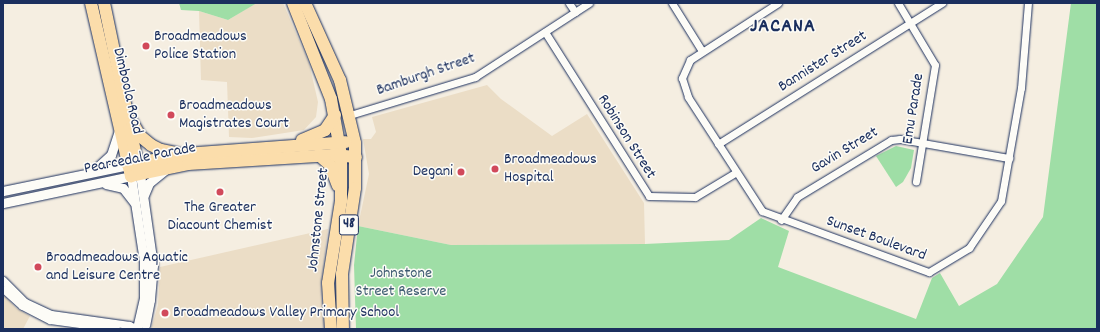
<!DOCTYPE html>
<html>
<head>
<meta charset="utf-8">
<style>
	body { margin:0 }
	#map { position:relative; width:1100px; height:332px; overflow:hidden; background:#f5eee1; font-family:Dekko,sans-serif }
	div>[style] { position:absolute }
	.built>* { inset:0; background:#ebddc6 }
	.green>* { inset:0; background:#9fdea6 }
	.roads { filter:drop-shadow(0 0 1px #1b2f5e) drop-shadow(0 0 1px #1b2f5e) }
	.minor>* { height:7px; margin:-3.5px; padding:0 3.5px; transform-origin:3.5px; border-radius:3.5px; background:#fdfcf7 }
	.tertiary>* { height:9px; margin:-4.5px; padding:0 4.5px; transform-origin:4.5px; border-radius:4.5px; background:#fdfcf7 }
	.primary>* { height:12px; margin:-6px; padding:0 6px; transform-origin:6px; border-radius:6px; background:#fbddab }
	.dots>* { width:11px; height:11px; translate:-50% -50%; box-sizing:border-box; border:2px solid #fdfcf7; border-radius:50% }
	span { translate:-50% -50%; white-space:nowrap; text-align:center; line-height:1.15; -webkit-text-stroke:3px #fdfcf7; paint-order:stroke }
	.shield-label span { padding:1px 3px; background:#fdfcf7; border:1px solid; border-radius:3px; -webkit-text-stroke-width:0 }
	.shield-label { font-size:15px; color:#1b2f5e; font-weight:700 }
	.poi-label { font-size:16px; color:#1b2f5e }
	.left { translate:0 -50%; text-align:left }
	.right { translate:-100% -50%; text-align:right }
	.street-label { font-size:16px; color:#1b2f5e }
	.park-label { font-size:16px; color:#3c5b70 }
	.district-label { font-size:20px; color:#1b2f5e; font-weight:700; letter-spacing:1px }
	.frame { position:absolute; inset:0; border:4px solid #1b2f5e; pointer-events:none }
</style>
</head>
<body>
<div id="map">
	<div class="built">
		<i style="clip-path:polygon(256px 3px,283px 3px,309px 63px,318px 102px,316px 117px,304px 130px,252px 138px,229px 137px,227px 82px,201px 80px,199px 11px,228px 20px)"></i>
		<i style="clip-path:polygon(487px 85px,501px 99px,552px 136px,587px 114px,644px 203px,645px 244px,451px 245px,358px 226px,369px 174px,363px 139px,371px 139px,376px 132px,372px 117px)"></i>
		<i style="clip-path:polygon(328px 229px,321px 285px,324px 329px,151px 329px,158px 305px,160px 267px)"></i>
		<i style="clip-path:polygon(3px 294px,16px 308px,30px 316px,23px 329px,3px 329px)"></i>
	</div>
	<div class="green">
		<i style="clip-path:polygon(179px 3px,257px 3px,228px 20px,199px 11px,181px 10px)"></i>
		<i style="clip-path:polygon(1071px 3px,1097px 3px,1097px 329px,356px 329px,354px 265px,358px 226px,451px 245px,645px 244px,729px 240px,761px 218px,789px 231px,778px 267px,916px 319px,932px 278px,940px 273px,959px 306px,997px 284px,1043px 217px)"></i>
		<i style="clip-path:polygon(896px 146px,914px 150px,911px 168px,903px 182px,896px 187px,876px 156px)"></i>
	</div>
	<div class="roads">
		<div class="minor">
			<i style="left:569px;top:3px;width:11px;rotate:56deg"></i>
			<i style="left:672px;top:3px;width:57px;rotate:58deg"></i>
			<i style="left:778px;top:3px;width:105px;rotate:147.1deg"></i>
			<i style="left:690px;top:60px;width:20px;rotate:114deg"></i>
			<i style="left:682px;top:78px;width:20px;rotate:72deg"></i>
			<i style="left:688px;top:97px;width:136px;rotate:57deg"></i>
			<i style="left:762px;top:211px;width:178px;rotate:20.1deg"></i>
			<i style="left:929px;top:272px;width:47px;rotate:-31deg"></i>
			<i style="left:969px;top:248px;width:57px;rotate:-55.8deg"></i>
			<i style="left:1001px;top:201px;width:115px;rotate:-80deg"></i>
			<i style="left:1021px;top:88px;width:85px;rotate:-85.3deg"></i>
			<i style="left:898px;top:3px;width:72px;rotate:59.2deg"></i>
			<i style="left:935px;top:65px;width:118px;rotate:99.3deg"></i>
			<i style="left:545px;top:32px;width:194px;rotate:57.6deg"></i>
			<i style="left:649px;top:196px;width:46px;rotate:1.2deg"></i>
			<i style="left:695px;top:197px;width:47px;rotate:-31deg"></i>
			<i style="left:350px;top:115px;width:131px;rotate:-16.9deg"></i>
			<i style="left:475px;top:77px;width:136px;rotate:-33deg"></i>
			<i style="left:718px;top:144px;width:265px;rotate:-32.2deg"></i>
			<i style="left:781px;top:220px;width:28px;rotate:-55deg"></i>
			<i style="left:797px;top:197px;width:110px;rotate:-31.2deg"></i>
			<i style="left:891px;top:140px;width:9px;rotate:-6deg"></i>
			<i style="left:900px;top:139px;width:111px;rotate:9.9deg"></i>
			<i style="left:3px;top:280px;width:31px;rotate:45deg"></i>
			<i style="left:25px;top:302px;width:29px;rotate:25deg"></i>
			<i style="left:51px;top:314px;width:79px;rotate:8deg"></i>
			<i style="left:129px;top:325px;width:10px;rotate:24deg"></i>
			<i style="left:3px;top:289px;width:25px;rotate:42deg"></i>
			<i style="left:22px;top:306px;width:31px;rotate:27deg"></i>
			<i style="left:50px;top:320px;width:67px;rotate:7.8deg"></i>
		</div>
		<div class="tertiary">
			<i style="left:93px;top:171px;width:24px;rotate:-42deg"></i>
			<i style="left:111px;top:155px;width:26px;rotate:-72deg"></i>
			<i style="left:140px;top:174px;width:92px;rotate:81.9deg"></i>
			<i style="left:153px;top:265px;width:35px;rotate:95deg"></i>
			<i style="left:150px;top:300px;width:25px;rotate:101deg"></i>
			<i style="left:106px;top:184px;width:17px;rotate:13deg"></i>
			<i style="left:123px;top:188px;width:18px;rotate:52deg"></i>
			<i style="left:3px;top:191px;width:128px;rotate:-11.7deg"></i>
			<i style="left:144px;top:195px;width:13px;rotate:-67deg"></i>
			<i style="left:149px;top:183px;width:21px;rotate:-39deg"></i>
			<i style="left:3px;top:203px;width:131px;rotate:-11.9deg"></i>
			<i style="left:131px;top:176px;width:86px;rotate:81.3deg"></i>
			<i style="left:144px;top:261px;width:37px;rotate:90deg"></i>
			<i style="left:144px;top:298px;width:32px;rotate:103deg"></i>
		</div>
		<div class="primary">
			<i style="left:91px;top:3px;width:178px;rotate:77deg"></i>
			<i style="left:131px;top:176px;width:58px;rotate:-11.9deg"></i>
			<i style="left:188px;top:164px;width:145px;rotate:-3.6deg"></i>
			<i style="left:333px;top:155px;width:23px;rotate:5deg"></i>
			<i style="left:104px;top:3px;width:171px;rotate:78.2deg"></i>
			<i style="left:293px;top:3px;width:103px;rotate:68.4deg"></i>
			<i style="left:331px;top:99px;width:57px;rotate:79.9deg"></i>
			<i style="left:341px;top:155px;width:46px;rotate:90deg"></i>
			<i style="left:341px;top:201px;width:83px;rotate:99deg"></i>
			<i style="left:328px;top:283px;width:46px;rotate:86.3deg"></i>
			<i style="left:305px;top:3px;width:85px;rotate:65.6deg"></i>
			<i style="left:340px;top:80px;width:65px;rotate:76.6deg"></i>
			<i style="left:355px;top:143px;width:45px;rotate:90deg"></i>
			<i style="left:355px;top:188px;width:87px;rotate:98.6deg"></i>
			<i style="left:342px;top:274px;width:55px;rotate:89deg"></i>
			<i style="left:132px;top:122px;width:16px;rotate:60deg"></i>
			<i style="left:140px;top:136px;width:14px;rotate:39deg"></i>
			<i style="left:151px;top:145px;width:11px;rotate:27deg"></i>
			<i style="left:161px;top:150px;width:16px;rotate:11deg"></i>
			<i style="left:302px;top:140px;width:25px;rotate:-23deg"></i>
			<i style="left:325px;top:130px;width:18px;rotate:-56deg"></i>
			<i style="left:319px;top:155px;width:15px;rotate:42deg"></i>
			<i style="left:330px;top:165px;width:22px;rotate:69deg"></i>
			<i style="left:128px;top:165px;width:57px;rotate:-11.1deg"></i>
			<i style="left:184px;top:154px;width:162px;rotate:-4.2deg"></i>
		</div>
	</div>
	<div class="dots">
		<i style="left:146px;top:46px;background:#d1495b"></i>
		<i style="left:171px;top:115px;background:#d1495b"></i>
		<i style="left:495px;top:169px;background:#d1495b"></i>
		<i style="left:461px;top:172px;background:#d1495b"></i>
		<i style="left:220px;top:192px;background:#d1495b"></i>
		<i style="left:38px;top:267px;background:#d1495b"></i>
		<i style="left:165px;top:313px;background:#d1495b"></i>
	</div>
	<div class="shield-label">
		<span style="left:349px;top:225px">48</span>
	</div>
	<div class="poi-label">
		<span class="left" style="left:154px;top:46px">Broadmeadows<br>Police Station</span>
		<span class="left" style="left:179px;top:115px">Broadmeadows<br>Magistrates Court</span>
		<span class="left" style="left:504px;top:169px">Broadmeadows<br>Hospital</span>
		<span class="right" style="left:453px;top:172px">Degani</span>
		<span style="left:220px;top:217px">The Greater<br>Diacount Chemist</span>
		<span class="left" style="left:46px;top:267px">Broadmeadows Aquatic<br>and Leisure Centre</span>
		<span class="left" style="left:173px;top:313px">Broadmeadows Valley Primary School</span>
	</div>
	<div class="street-label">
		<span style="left:823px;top:62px;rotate:-32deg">Bannister Street</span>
		<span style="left:426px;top:75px;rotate:-19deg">Bamburgh Street</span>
		<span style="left:127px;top:91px;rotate:77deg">Dimboola Road</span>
		<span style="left:914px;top:109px;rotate:-81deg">Emu Parade</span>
		<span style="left:626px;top:137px;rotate:58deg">Robinson Street</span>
		<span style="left:845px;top:151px;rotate:-31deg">Gavin Street</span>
		<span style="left:140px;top:159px;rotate:-11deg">Pearcedale Parade</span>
		<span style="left:319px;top:220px;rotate:-84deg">Johnstone Street</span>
		<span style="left:876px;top:239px;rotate:20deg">Sunset Boulevard</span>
	</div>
	<div class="park-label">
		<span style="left:401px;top:283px">Johnstone<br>Street Reserve</span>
	</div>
	<div class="district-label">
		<span style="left:783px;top:27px">JACANA</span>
	</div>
	<div class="frame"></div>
</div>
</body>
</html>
